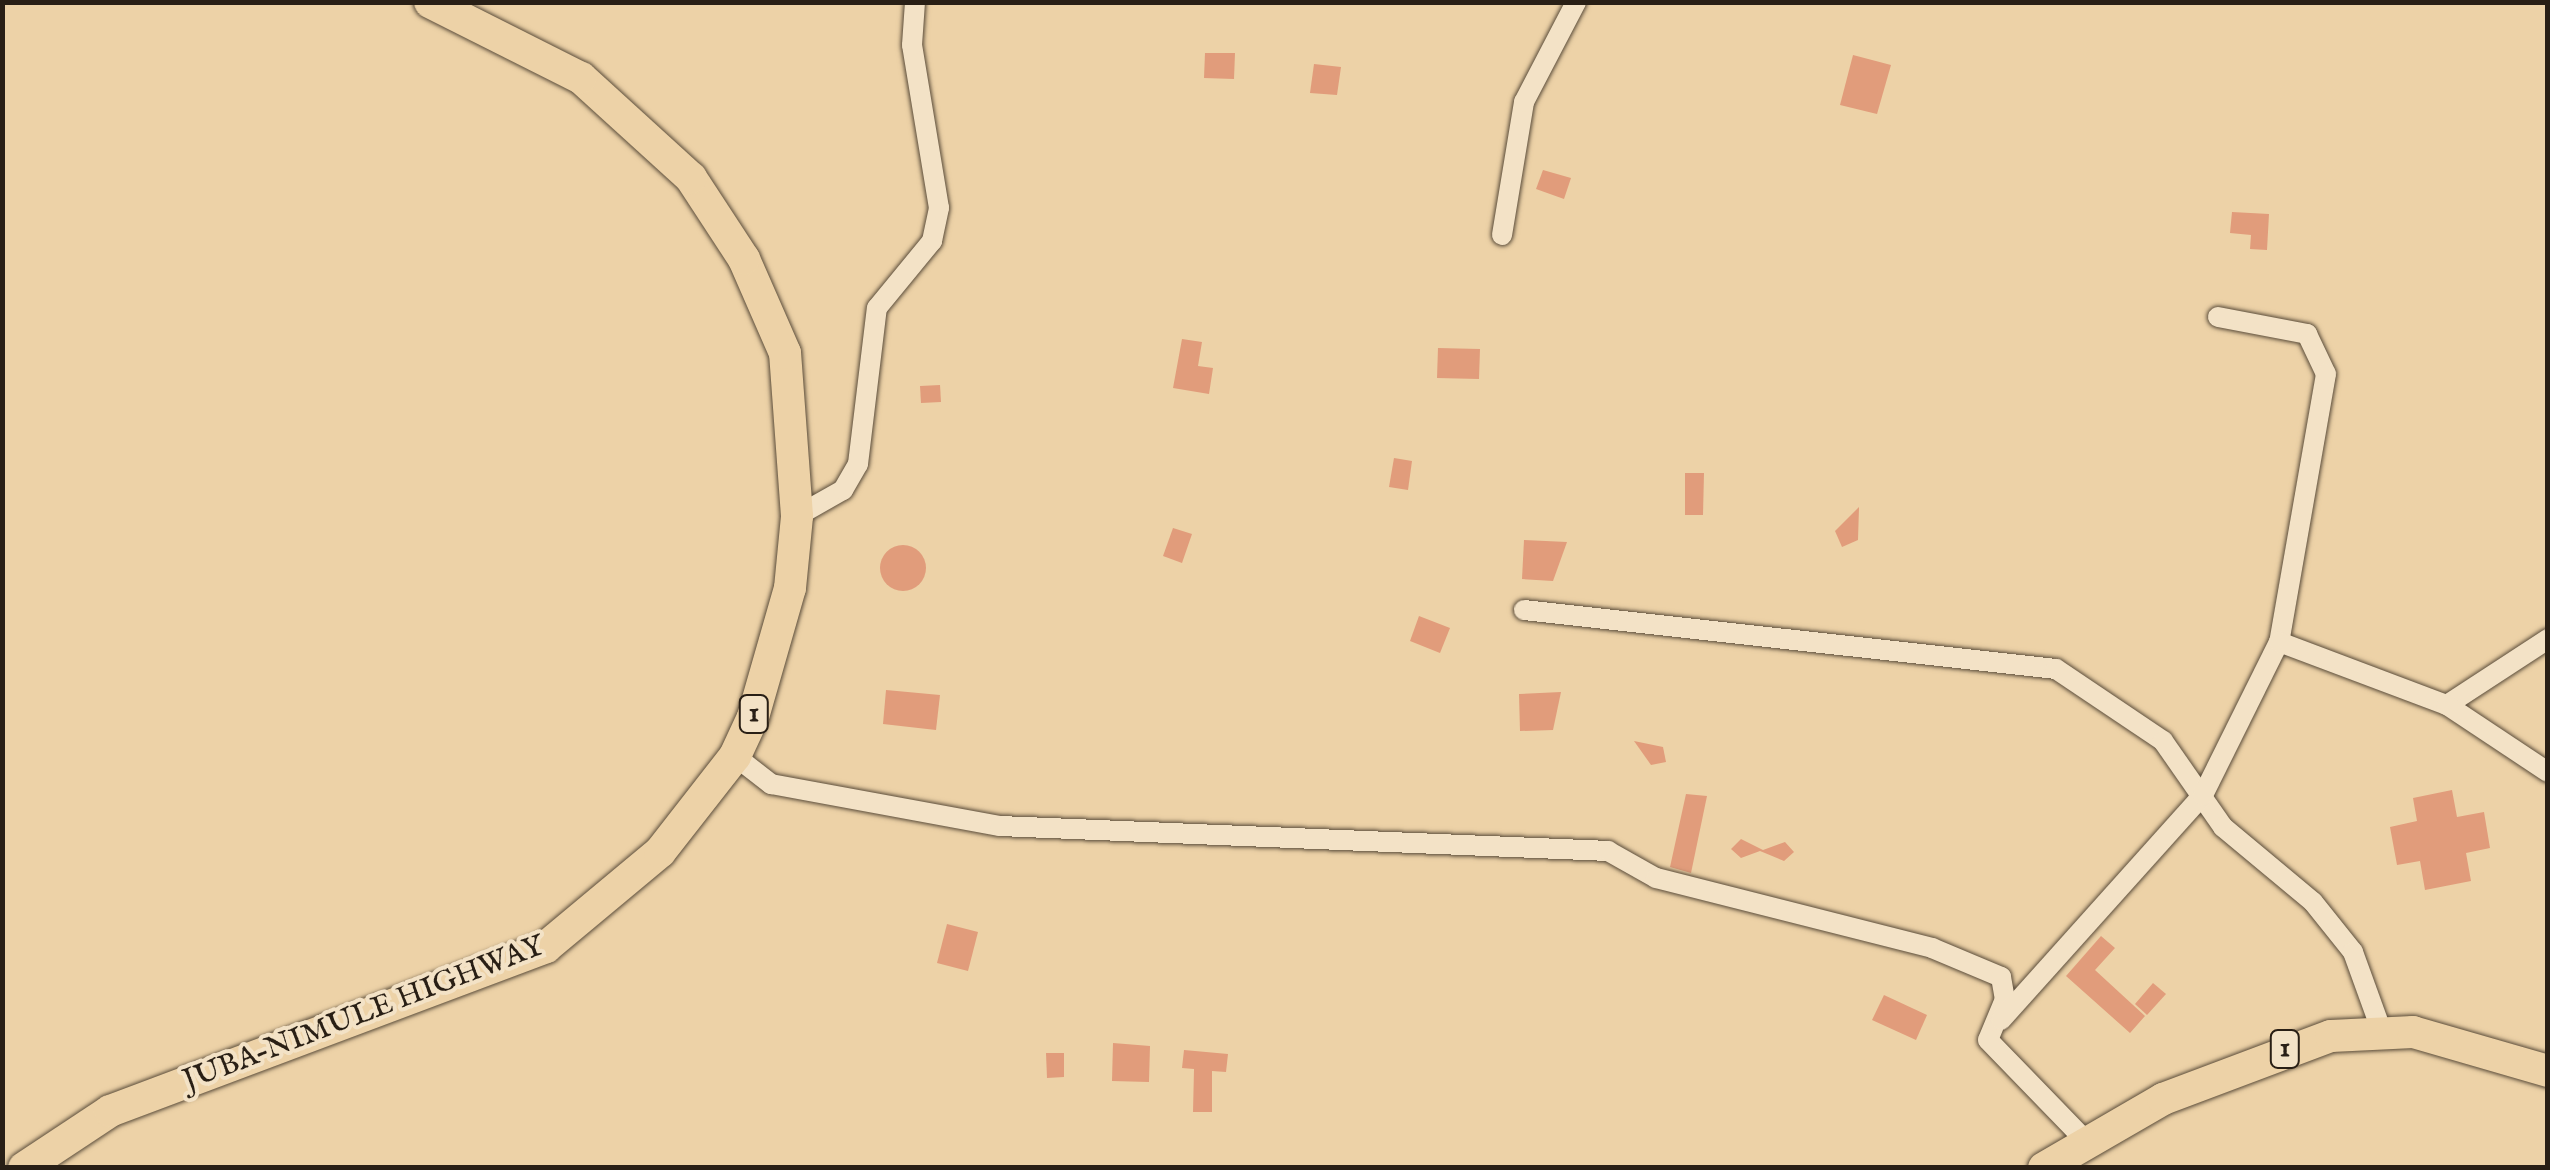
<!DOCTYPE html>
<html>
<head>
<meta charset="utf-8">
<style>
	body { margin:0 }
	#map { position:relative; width:2550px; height:1170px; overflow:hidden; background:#edd2a7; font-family:"IM FELL English",serif }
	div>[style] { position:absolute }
	.building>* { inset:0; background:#e19c7b }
	.round { border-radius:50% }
	.roads { filter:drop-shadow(0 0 2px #5a4c3a) drop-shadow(0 0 2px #5a4c3a) }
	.minor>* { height:20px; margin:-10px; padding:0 10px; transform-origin:10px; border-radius:10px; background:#f3e2c6 }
	.primary>* { height:32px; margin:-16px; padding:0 16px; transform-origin:16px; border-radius:16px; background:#edd2a7 }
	span { translate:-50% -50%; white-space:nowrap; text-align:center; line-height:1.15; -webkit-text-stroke:8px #f3e2c6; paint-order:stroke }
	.shield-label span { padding:2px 8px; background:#f3e2c6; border:2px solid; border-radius:8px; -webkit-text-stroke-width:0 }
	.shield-label { font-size:28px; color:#291f15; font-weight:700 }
	.street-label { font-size:30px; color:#291f15 }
	.frame { position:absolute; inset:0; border:5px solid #291f15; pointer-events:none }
</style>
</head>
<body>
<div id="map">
	<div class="building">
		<i style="clip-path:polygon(1205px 53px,1235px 53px,1234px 79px,1204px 78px)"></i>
		<i style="clip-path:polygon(1853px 55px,1891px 65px,1877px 114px,1840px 105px)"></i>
		<i style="clip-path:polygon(1314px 64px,1341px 67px,1337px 95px,1310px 93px)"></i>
		<i style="clip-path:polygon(1543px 170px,1571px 178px,1564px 199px,1536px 189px)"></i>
		<i style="clip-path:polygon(2232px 212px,2269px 214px,2267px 250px,2250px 249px,2251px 235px,2230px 233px)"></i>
		<i style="clip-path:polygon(1182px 339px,1202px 342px,1198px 366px,1213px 368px,1209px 394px,1173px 388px)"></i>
		<i style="clip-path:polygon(1438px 348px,1480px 349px,1479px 379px,1437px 378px)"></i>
		<i style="clip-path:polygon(940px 385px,941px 402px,921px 403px,920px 386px)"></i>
		<i style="clip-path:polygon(1394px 458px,1412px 461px,1408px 490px,1389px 487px)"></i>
		<i style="clip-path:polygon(1685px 473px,1704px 473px,1703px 515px,1685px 515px)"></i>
		<i style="clip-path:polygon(1859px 507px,1858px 540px,1842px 547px,1835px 531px)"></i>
		<i style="clip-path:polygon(1173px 528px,1192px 534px,1182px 563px,1163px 556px)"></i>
		<i style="clip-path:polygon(1524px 540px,1567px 542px,1553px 581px,1522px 579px)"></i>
		<i class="round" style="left:880px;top:545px;width:46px;height:46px"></i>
		<i style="clip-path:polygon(1419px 616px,1450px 628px,1440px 653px,1410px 641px)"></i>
		<i style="clip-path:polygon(886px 690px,940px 695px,936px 730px,883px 724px)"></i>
		<i style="clip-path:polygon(1561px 692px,1553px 730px,1520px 731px,1519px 694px)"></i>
		<i style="clip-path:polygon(1634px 741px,1663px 747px,1666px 762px,1651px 765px)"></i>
		<i style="clip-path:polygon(2452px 790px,2457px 817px,2484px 812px,2490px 848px,2466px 853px,2471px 881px,2425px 890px,2420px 861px,2397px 865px,2390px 827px,2417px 821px,2413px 798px)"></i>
		<i style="clip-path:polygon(1686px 794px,1707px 796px,1691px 873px,1670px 867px)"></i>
		<i style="clip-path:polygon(1741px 839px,1763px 850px,1785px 842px,1794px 852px,1784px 861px,1760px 851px,1741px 858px,1731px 849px)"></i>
		<i style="clip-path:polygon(947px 924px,978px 932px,968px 971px,937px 963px)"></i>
		<i style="clip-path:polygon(2101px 936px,2115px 948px,2095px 970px,2145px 1016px,2130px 1033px,2066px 976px)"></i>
		<i style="clip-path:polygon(2153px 983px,2166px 994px,2147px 1015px,2135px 1004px)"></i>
		<i style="clip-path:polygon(1884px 995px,1927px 1015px,1916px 1040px,1872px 1020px)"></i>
		<i style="clip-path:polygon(1113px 1043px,1150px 1046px,1149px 1082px,1112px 1081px)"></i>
		<i style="clip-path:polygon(1184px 1050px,1228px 1054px,1226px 1072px,1212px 1071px,1212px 1112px,1193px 1112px,1194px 1069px,1182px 1068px)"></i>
		<i style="clip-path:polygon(1046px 1053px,1064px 1053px,1064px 1077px,1047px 1078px)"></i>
	</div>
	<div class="roads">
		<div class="minor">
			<i style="left:1502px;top:235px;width:135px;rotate:-80.6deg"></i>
			<i style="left:1524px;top:102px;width:113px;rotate:-62.5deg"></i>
			<i style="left:2218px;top:317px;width:91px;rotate:10.8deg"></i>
			<i style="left:2307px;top:334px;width:44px;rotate:64.6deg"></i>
			<i style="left:2326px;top:374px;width:272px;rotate:99.9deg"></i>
			<i style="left:797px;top:516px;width:53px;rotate:-29.5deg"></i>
			<i style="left:843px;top:490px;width:30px;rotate:-60deg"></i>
			<i style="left:858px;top:464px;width:157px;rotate:-83.1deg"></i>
			<i style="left:877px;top:308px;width:87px;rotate:-50.6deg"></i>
			<i style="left:932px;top:241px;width:34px;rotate:-78deg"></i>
			<i style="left:939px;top:208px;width:165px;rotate:-99.4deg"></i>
			<i style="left:912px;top:45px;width:43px;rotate:-86deg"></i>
			<i style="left:1524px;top:610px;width:535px;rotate:6.33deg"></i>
			<i style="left:2056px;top:669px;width:129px;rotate:33.9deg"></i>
			<i style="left:2163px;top:741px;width:105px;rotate:55.1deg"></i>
			<i style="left:2223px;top:827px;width:117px;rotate:39.8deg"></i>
			<i style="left:2313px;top:902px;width:64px;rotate:51.3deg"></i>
			<i style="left:2353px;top:952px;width:85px;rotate:70.1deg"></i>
			<i style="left:2447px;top:705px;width:121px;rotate:-33.2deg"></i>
			<i style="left:735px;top:756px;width:46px;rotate:37.9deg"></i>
			<i style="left:771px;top:784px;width:233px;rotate:10.4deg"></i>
			<i style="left:1000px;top:826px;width:609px;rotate:2.35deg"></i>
			<i style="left:1608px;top:851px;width:55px;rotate:29.4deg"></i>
			<i style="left:1656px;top:878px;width:285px;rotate:14.2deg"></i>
			<i style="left:1932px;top:948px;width:75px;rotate:22.8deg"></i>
			<i style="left:2001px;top:977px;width:22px;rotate:80deg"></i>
			<i style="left:2005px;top:999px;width:44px;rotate:112.5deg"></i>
			<i style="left:1988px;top:1040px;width:141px;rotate:45.9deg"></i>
			<i style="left:2001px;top:1020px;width:302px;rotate:-48.1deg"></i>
			<i style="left:2203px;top:795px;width:171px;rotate:-63.6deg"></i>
			<i style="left:2279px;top:642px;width:179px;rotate:20.6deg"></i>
			<i style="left:2447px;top:705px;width:121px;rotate:33.6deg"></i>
		</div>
		<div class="primary">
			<i style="left:24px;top:1168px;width:103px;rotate:-33.5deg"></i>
			<i style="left:110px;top:1111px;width:466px;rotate:-20.6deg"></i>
			<i style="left:546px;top:947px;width:148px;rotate:-39.8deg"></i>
			<i style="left:660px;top:852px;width:122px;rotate:-52deg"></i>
			<i style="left:735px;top:756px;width:43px;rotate:-65.2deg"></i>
			<i style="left:753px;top:717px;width:134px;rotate:-74deg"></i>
			<i style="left:790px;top:588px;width:72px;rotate:-84.4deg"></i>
			<i style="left:797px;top:516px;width:163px;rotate:-94.2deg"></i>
			<i style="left:785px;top:353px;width:103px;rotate:-113.6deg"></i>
			<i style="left:744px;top:259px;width:97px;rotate:-123.2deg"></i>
			<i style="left:691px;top:178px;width:149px;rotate:-137.7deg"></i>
			<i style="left:581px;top:78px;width:169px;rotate:-153.3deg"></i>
			<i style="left:2044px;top:1168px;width:138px;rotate:-30.1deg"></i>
			<i style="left:2163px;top:1099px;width:179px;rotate:-20.6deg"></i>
			<i style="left:2331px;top:1036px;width:82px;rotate:-2.8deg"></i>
			<i style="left:2413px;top:1032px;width:141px;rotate:16.1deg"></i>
		</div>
	</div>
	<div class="shield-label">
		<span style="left:754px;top:714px">1</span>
		<span style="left:2285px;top:1049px">1</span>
	</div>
	<div class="street-label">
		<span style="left:364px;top:1014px;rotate:-21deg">JUBA–NIMULE HIGHWAY</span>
	</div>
	<div class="frame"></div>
</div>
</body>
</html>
